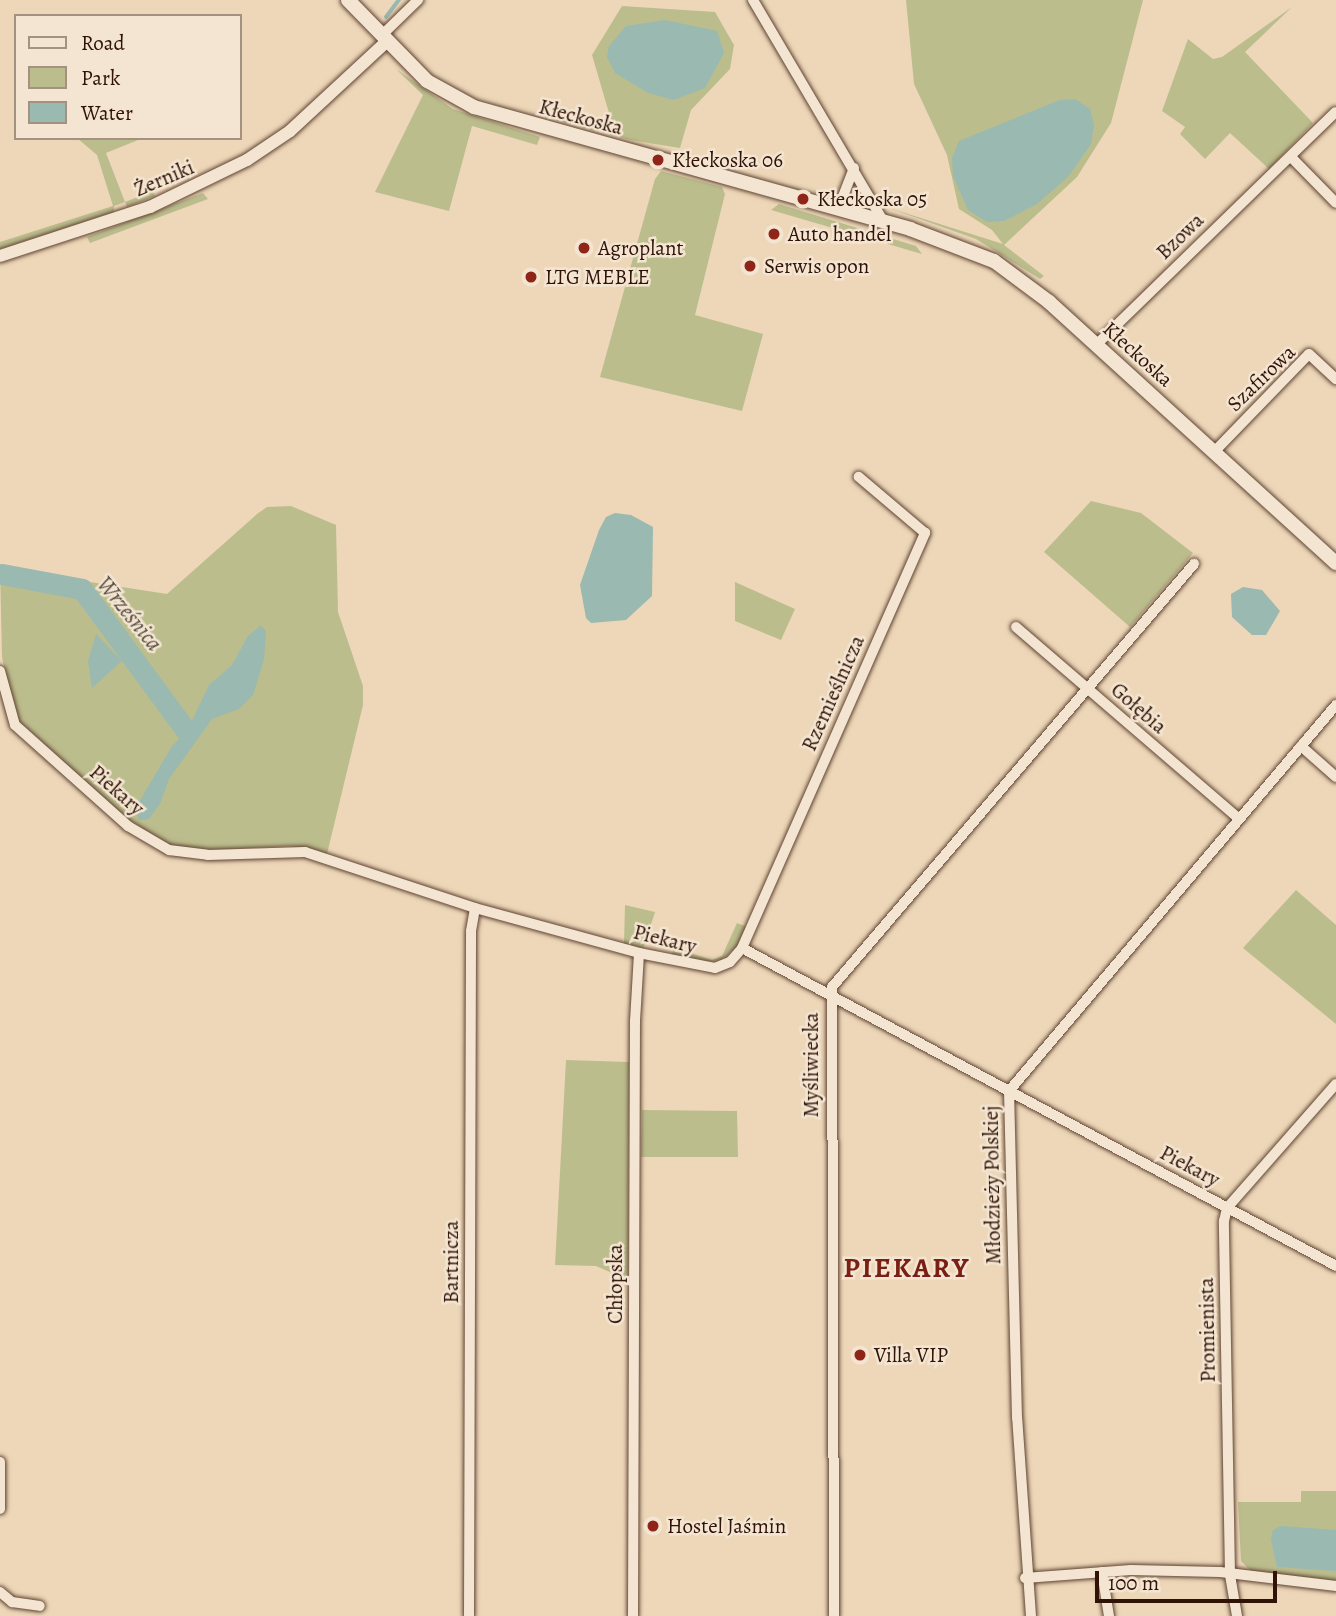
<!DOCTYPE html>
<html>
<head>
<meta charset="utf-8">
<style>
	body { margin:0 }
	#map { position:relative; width:1336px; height:1616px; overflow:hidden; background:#edd7b8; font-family:Alegreya,serif }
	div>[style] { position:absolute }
	.green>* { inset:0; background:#bcbd8d }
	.water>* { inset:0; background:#99b9b1 }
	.stream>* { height:3.5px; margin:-1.75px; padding:0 1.75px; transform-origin:1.75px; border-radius:1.75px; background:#99b9b1 }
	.river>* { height:21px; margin:-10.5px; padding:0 10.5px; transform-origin:10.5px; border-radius:10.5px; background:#99b9b1 }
	.roads { filter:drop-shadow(0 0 2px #5f4333) drop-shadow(0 0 2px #5f4333) }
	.minor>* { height:10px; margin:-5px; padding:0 5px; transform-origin:5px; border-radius:5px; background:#f3e5d1 }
	.tertiary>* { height:12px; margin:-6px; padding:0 6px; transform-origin:6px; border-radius:6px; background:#f3e5d1 }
	.secondary>* { height:14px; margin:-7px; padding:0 7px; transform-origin:7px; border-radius:7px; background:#f3e5d1 }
	.dots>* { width:19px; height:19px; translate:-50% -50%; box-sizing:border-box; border:4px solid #f3e5d1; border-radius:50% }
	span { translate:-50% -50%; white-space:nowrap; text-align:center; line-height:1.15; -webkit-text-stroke:5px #f3e5d1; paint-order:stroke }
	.street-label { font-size:21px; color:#301207 }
	.poi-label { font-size:21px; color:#301207 }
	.left { translate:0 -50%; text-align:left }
	.water-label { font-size:23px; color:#554c42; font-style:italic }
	.district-label { font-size:28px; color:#7a1f14; font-weight:700; letter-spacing:2px }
	.legend { position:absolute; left:14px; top:14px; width:228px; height:126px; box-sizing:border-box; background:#f3e5d1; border:2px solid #a59180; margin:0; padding:9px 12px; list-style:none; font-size:21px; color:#301207 }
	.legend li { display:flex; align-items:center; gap:14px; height:35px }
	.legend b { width:35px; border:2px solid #a59180 }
	.scale { position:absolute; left:1095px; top:1571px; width:182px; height:32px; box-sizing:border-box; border:4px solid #301207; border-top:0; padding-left:9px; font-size:21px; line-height:24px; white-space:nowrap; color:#301207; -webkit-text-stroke:5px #f3e5d1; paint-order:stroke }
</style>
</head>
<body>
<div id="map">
	<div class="green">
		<i style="clip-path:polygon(906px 0,1143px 0,1111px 123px,1077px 177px,1004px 245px,1044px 276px,1040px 279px,976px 239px,886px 207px,1003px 244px,992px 230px,959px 209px,947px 155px,914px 84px)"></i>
		<i style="clip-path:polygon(622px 6px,715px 12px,734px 45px,730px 69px,691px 110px,680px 148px,630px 140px,551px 119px,552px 114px,614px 130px,592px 55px)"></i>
		<i style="clip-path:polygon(1292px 7px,1245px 52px,1313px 123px,1269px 169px,1230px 133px,1205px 159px,1180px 134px,1185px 127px,1162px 111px,1188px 39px,1213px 59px,1222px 57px)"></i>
		<i style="clip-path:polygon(396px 69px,453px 109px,540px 137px,537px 145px,472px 126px,449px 211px,375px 192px,423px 95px)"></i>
		<i style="clip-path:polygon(77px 138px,143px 138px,106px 153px,125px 202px,153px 191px,155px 196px,127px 207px,125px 202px,114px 206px,114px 212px,0 249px,0 242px,113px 206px,97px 155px)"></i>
		<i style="clip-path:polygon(661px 171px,722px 187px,725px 194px,695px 315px,763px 334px,742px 411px,600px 377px,655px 179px)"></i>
		<i style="clip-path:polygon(203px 193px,208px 199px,90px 243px,87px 237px)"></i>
		<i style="clip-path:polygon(779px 204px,916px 246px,922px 254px,771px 210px)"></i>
		<i style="clip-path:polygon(1091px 501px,1141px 513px,1193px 553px,1130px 627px,1044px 552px)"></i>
		<i style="clip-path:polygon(291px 506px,336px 525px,338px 612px,363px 686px,363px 705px,327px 854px,290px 846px,208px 850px,172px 846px,127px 819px,15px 717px,2px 657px,0 568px,167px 594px,257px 514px,267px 507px)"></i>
		<i style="clip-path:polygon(735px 582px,795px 609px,781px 640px,735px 621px)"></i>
		<i style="clip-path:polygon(1296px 890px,1336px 925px,1336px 1024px,1243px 948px)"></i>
		<i style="clip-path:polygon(625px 905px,655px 912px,643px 949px,624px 944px)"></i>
		<i style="clip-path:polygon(737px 923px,747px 927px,740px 944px,721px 960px,703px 962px,671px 955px,675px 948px,712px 960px,722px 956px)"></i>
		<i style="clip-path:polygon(566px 1060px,629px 1062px,628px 1280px,596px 1266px,555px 1265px)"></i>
		<i style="clip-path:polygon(642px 1110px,737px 1111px,738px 1157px,641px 1157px)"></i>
		<i style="clip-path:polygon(1301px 1491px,1336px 1491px,1336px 1583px,1251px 1571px,1241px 1561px,1238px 1502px,1301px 1502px)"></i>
	</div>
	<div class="water">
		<i style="clip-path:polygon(665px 20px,717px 31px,724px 53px,705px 88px,674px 100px,648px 93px,615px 73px,607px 57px,609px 46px,626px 26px)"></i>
		<i style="clip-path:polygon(1075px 99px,1090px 109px,1094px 125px,1091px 144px,1068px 177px,1037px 204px,1004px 221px,987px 222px,968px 210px,953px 176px,952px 158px,959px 141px,1060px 100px)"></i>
		<i style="clip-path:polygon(615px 513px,631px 515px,653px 527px,652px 596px,626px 620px,591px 623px,586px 618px,580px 585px,599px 530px,606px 517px)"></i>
		<i style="clip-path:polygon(1243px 587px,1262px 590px,1280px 611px,1266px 635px,1252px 635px,1232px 617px,1231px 594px)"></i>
		<i style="clip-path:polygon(261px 625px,266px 631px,264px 660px,253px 695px,239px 709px,212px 719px,169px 779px,160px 804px,149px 819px,139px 820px,135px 809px,172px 746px,187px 731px,209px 685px,232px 665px,248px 636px)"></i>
		<i style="clip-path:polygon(96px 634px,122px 661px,92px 688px,88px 661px)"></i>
		<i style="clip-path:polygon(1281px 1526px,1336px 1530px,1336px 1571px,1277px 1567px,1271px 1539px,1273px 1530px)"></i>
	</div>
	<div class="stream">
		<i style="left:386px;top:17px;width:21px;rotate:-53deg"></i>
	</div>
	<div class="river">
		<i style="left:2px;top:574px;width:81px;rotate:10.6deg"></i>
		<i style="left:82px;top:589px;width:177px;rotate:53.7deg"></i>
	</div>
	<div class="roads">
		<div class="minor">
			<i style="left:753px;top:0;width:258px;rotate:59.5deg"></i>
			<i style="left:381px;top:36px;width:52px;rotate:-44.2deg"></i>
			<i style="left:1291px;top:157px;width:64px;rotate:45.6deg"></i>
			<i style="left:838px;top:209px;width:44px;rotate:-68.7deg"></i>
			<i style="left:1096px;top:345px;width:334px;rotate:-44.2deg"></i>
			<i style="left:1214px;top:452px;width:136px;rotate:-45.9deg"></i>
			<i style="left:1309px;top:354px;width:37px;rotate:43deg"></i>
			<i style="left:1016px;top:627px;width:293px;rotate:40.7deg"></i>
			<i style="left:0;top:671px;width:56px;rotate:74.5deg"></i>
			<i style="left:15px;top:725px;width:152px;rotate:41.8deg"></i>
			<i style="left:128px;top:826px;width:48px;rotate:30.3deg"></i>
			<i style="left:169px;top:850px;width:39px;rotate:7deg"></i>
			<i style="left:208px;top:855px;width:97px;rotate:-1.8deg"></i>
			<i style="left:305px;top:852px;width:179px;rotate:18.2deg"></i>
			<i style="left:475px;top:908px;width:170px;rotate:15.3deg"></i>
			<i style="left:639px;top:953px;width:77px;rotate:11.2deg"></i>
			<i style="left:715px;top:968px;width:16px;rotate:-22deg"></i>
			<i style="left:730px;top:962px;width:18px;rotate:-49deg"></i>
			<i style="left:742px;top:948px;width:454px;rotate:-66.2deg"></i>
			<i style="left:925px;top:533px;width:87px;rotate:-139.7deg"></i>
			<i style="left:1301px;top:746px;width:47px;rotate:41.5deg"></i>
			<i style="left:742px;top:948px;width:674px;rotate:28.16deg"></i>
			<i style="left:0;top:1462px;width:47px;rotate:90deg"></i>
			<i style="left:1102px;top:1572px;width:45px;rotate:81deg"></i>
			<i style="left:1025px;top:1578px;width:106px;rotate:-4.3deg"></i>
			<i style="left:1131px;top:1570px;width:89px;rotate:1.3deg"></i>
			<i style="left:1220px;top:1572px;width:117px;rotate:6.9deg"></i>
			<i style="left:0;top:1592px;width:16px;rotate:40deg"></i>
			<i style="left:12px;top:1602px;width:28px;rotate:8deg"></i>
			<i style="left:469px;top:1616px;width:685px;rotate:-89.83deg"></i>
			<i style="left:471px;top:931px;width:23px;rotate:-80deg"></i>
			<i style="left:633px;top:1616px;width:595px;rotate:-89.81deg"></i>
			<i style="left:635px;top:1021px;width:68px;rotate:-86.6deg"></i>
			<i style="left:834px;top:1616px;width:629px;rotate:-90.18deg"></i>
			<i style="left:832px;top:987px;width:557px;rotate:-49.44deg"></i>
			<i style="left:1031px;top:1616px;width:198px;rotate:-94deg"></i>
			<i style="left:1017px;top:1418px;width:327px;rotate:-91.4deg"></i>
			<i style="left:1009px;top:1091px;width:506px;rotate:-49.73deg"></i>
			<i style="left:1237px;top:1616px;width:42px;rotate:-99.7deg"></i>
			<i style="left:1230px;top:1575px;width:354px;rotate:-91deg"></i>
			<i style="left:1224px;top:1221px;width:13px;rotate:-77deg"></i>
			<i style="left:1227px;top:1208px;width:165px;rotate:-48.7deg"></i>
		</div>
		<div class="tertiary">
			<i style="left:0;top:256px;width:158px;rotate:-18.1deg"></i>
			<i style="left:150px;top:207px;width:108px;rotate:-25.9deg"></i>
			<i style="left:247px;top:160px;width:52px;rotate:-34deg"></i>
			<i style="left:290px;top:131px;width:131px;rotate:-42.8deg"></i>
		</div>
		<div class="secondary">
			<i style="left:348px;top:0;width:113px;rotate:45.7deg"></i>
			<i style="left:427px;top:81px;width:54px;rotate:29deg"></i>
			<i style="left:474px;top:107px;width:453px;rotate:15.6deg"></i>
			<i style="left:910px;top:229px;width:90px;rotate:20.9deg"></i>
			<i style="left:994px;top:261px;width:69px;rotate:36.7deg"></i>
			<i style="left:1049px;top:302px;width:388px;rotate:42.3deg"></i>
		</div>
	</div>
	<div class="dots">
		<i style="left:658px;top:160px;background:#8f2418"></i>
		<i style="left:803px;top:199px;background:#8f2418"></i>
		<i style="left:774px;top:234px;background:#8f2418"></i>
		<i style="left:584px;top:248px;background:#8f2418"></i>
		<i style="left:750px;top:266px;background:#8f2418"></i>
		<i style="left:531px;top:277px;background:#8f2418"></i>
		<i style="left:860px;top:1355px;background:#8f2418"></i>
		<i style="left:653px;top:1526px;background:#8f2418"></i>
	</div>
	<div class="street-label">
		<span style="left:581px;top:117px;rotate:15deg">Kłeckoska</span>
		<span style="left:164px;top:178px;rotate:-23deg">Żerniki</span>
		<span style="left:1180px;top:236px;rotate:-44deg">Bzowa</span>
		<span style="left:1138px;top:354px;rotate:42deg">Kłeckoska</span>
		<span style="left:1261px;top:378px;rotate:-44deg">Szafirowa</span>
		<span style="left:833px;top:693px;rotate:-66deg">Rzemieślnicza</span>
		<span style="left:1139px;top:708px;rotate:41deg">Gołębia</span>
		<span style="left:117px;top:790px;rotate:41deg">Piekary</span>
		<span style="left:665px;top:939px;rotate:14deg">Piekary</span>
		<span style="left:811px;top:1065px;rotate:-90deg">Myśliwiecka</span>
		<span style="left:1190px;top:1166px;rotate:28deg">Piekary</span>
		<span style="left:992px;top:1185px;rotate:-91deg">Młodzieży Polskiej</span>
		<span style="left:451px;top:1262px;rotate:-90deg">Bartnicza</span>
		<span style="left:615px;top:1284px;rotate:-90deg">Chłopska</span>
		<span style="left:1207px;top:1330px;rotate:-91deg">Promienista</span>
	</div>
	<div class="poi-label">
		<span class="left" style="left:672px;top:160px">Kłeckoska 06</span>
		<span class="left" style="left:817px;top:199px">Kłeckoska 05</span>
		<span class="left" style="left:788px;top:234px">Auto handel</span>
		<span class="left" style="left:598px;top:248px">Agroplant</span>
		<span class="left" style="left:764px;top:266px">Serwis opon</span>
		<span class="left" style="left:545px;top:277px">LTG MEBLE</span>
		<span class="left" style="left:874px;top:1355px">Villa VIP</span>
		<span class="left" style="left:667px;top:1526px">Hostel Jaśmin</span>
	</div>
	<div class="water-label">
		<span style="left:129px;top:614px;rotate:51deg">Wrześnica</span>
	</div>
	<div class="district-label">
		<span style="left:907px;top:1268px">PIEKARY</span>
	</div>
	<ul class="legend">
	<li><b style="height:9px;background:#f3e5d1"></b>Road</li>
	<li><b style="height:19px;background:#bcbd8d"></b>Park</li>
	<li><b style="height:19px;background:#99b9b1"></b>Water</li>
	</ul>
	<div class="scale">100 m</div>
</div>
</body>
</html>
